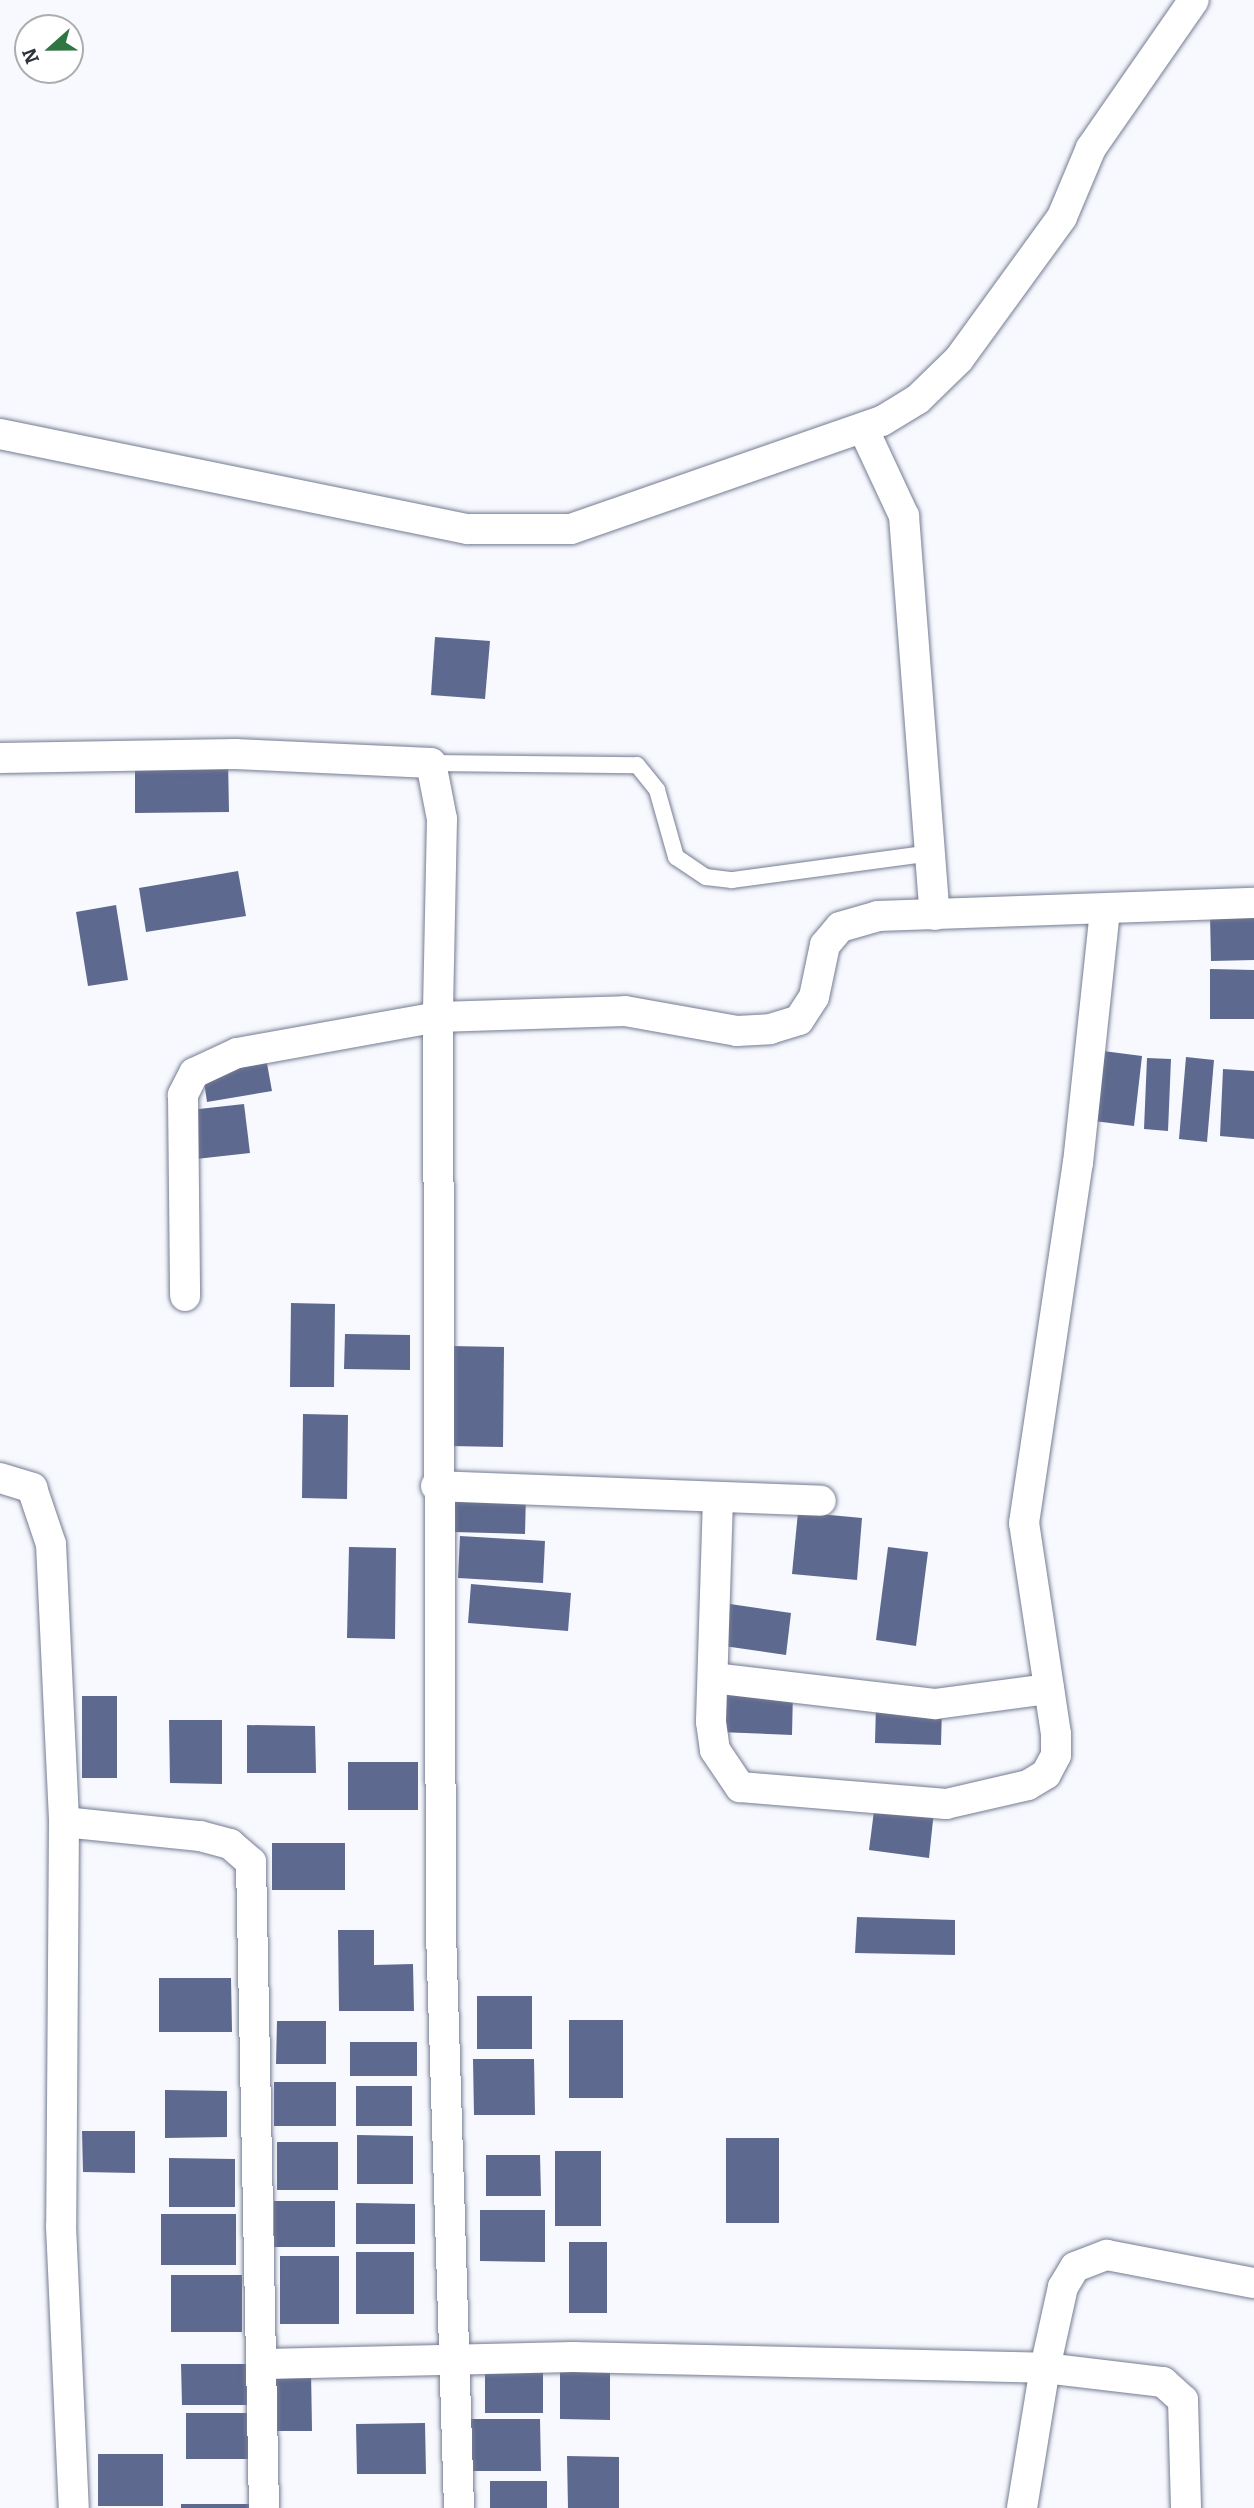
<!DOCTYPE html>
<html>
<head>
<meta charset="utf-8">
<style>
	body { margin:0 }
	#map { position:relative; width:1254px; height:2508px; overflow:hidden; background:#f7f9fe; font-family:Bitter,serif }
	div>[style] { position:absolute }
	.building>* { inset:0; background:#5e698f }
	.roads { filter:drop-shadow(0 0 2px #757c93) drop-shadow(0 0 2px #757c93) }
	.service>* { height:16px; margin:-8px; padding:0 8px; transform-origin:8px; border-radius:8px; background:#fff }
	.minor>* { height:30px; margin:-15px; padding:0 15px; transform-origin:15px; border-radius:15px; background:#fff }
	span { translate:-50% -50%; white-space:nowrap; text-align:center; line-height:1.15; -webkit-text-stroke:7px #fff; paint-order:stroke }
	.north { position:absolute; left:14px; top:14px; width:70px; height:70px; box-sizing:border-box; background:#fff; border:2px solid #acadb1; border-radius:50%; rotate:249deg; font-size:19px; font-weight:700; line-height:28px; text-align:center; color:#2f323b }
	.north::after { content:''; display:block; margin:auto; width:24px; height:32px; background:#2f7643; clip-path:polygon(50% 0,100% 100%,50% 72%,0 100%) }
</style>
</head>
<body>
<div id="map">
	<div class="building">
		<i style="clip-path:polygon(435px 637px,490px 641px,485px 699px,431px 695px)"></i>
		<i style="clip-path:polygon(228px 758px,229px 812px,135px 813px,135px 760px)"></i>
		<i style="clip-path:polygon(238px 871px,246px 916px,146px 932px,139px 888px)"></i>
		<i style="clip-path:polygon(116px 905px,128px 980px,88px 986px,76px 912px)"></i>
		<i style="clip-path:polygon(1254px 914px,1254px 960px,1211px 961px,1210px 915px)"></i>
		<i style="clip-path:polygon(1210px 969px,1254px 970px,1254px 1019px,1210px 1019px)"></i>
		<i style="clip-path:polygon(1103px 1051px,1142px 1056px,1134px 1126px,1094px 1121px)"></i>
		<i style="clip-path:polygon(1186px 1057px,1214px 1060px,1207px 1142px,1179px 1139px)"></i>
		<i style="clip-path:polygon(266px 1058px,272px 1091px,207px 1102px,202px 1068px)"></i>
		<i style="clip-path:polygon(1147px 1058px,1171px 1059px,1168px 1131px,1144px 1129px)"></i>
		<i style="clip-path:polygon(1223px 1069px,1254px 1071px,1254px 1139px,1220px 1136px)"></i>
		<i style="clip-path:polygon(244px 1104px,250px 1153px,196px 1159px,190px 1110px)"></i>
		<i style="clip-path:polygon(291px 1303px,335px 1304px,334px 1387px,290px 1387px)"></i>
		<i style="clip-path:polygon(345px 1334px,410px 1335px,410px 1370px,344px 1369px)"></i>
		<i style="clip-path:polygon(450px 1346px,504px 1347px,503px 1447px,449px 1446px)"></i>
		<i style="clip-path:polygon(303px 1414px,348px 1415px,347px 1499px,302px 1498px)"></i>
		<i style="clip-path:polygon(454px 1492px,526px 1494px,525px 1534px,453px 1532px)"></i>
		<i style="clip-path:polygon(798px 1512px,862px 1518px,857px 1580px,792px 1574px)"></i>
		<i style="clip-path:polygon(460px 1536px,545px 1541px,543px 1583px,458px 1578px)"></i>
		<i style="clip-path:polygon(349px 1547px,396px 1548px,395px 1639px,347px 1638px)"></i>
		<i style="clip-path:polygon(888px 1547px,928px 1552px,916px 1646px,876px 1640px)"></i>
		<i style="clip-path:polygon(471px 1584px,571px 1593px,568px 1631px,468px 1623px)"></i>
		<i style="clip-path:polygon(730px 1604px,791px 1613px,786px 1655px,724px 1646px)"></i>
		<i style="clip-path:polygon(721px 1687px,793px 1690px,792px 1735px,719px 1732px)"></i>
		<i style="clip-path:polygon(82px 1696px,117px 1696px,117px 1778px,82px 1778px)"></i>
		<i style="clip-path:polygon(876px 1704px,942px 1706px,941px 1745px,875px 1743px)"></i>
		<i style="clip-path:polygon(169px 1720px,222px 1720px,222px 1784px,170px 1783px)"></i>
		<i style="clip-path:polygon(247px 1725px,315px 1726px,316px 1773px,247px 1773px)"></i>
		<i style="clip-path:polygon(348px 1762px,418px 1762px,418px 1810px,348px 1810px)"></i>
		<i style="clip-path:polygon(875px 1803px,934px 1811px,929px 1858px,869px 1850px)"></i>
		<i style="clip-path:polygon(272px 1843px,345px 1843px,345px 1890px,272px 1890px)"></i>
		<i style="clip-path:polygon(857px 1917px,955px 1920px,955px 1955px,855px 1953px)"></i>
		<i style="clip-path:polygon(338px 1930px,374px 1930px,374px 1965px,413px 1964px,414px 2011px,339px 2011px)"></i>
		<i style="clip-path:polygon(159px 1978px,231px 1978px,232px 2032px,159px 2032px)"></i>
		<i style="clip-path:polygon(477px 1996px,532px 1996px,532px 2049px,477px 2049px)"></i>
		<i style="clip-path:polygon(569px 2020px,623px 2020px,623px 2098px,569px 2098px)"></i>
		<i style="clip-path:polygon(277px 2021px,326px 2021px,326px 2064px,276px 2064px)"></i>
		<i style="clip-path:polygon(350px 2042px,417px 2042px,417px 2076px,350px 2076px)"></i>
		<i style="clip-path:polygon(473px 2059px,534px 2059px,535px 2115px,474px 2115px)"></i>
		<i style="clip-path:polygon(274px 2082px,336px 2082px,336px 2126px,274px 2126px)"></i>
		<i style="clip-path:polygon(356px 2086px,412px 2086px,412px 2126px,356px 2126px)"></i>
		<i style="clip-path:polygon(165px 2090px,227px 2091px,227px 2137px,165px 2138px)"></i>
		<i style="clip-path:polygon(82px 2131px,135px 2131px,135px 2173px,83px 2172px)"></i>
		<i style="clip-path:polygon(357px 2135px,413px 2136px,413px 2184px,357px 2184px)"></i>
		<i style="clip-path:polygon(726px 2138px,779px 2138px,779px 2223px,726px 2223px)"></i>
		<i style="clip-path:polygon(277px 2142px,338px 2142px,338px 2190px,277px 2190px)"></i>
		<i style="clip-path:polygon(555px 2151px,601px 2151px,601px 2226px,555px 2226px)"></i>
		<i style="clip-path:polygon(486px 2155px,540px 2155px,541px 2196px,486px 2196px)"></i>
		<i style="clip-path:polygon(169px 2158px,235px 2159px,235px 2207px,169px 2207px)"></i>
		<i style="clip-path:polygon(274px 2201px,335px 2201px,335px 2247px,274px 2247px)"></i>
		<i style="clip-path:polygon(356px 2203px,415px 2204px,415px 2244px,356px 2244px)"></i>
		<i style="clip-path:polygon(480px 2210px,545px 2210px,545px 2262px,480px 2261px)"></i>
		<i style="clip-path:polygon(161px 2214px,236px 2214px,236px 2265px,161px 2265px)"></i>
		<i style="clip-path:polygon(569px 2242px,607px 2242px,607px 2313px,569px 2313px)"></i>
		<i style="clip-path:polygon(356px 2252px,414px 2252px,414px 2314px,356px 2314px)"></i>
		<i style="clip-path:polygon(280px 2256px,339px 2256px,339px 2324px,280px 2324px)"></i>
		<i style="clip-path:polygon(171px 2275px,242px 2275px,242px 2332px,171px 2332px)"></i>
		<i style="clip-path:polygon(181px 2364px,250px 2364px,250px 2405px,182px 2405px)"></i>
		<i style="clip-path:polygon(485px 2368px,543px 2368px,543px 2413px,485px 2413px)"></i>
		<i style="clip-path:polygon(560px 2368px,610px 2368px,610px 2420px,560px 2419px)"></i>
		<i style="clip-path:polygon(270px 2370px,311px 2370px,312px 2431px,269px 2431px)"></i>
		<i style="clip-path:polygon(186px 2413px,248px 2413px,248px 2459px,186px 2459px)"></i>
		<i style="clip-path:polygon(465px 2419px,540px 2419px,541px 2471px,465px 2471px)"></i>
		<i style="clip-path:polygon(425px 2423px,426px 2474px,357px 2474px,356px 2424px)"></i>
		<i style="clip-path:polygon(98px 2454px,163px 2454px,163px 2506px,98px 2506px)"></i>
		<i style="clip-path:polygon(567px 2456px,619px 2457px,619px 2508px,568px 2508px)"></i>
		<i style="clip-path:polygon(490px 2481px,547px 2481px,547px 2508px,490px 2508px)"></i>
		<i style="clip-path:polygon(181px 2504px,254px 2504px,254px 2508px,181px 2508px)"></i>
	</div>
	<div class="roads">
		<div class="service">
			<i style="left:431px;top:763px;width:206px;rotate:0.6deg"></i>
			<i style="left:637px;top:765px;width:32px;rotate:51deg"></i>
			<i style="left:657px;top:790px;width:70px;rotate:74.2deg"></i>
			<i style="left:676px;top:857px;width:36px;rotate:34deg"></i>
			<i style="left:706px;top:877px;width:26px;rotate:7deg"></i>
			<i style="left:732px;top:880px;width:201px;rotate:-7.7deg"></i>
		</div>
		<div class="minor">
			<i style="left:863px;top:428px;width:97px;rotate:65deg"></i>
			<i style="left:904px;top:516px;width:400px;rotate:85.6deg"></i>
			<i style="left:0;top:434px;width:477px;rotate:11.5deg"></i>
			<i style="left:467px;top:529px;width:104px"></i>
			<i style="left:571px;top:529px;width:329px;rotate:-19.2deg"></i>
			<i style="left:882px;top:421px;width:42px;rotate:-31.4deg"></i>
			<i style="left:918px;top:399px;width:57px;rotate:-44.3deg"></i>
			<i style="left:959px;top:359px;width:175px;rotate:-54deg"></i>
			<i style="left:1062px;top:217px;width:75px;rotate:-67.2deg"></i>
			<i style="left:1091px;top:148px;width:180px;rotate:-55.2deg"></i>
			<i style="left:0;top:758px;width:235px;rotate:-1deg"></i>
			<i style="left:235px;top:754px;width:196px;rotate:2.6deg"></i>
			<i style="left:431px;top:763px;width:57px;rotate:78.9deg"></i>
			<i style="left:442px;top:819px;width:198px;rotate:91.2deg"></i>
			<i style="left:438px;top:1017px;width:204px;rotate:169.8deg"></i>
			<i style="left:237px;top:1053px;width:47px;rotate:155.1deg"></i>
			<i style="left:194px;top:1073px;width:25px;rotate:117deg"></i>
			<i style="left:183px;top:1095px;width:201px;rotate:89.4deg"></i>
			<i style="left:0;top:1478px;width:34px;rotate:17deg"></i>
			<i style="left:32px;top:1488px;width:59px;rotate:71.3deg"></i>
			<i style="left:51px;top:1544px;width:278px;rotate:87.3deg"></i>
			<i style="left:64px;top:1822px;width:404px;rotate:90.4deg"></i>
			<i style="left:61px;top:2226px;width:282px;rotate:87.4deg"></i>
			<i style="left:436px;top:1486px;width:385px;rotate:2.2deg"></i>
			<i style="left:718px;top:1498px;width:224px;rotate:91.8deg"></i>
			<i style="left:711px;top:1722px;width:28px;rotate:82deg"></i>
			<i style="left:715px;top:1750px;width:45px;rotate:56deg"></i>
			<i style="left:740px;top:1787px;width:207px;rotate:4.7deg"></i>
			<i style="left:946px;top:1804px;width:84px;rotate:-13deg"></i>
			<i style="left:1028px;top:1785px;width:21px;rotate:-31deg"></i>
			<i style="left:1046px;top:1774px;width:21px;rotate:-62deg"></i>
			<i style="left:1056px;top:1755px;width:21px;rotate:-90deg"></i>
			<i style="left:1056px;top:1734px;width:213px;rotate:-98.6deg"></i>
			<i style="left:1024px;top:1523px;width:364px;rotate:-81.5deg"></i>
			<i style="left:1078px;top:1163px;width:252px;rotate:-83.9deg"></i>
			<i style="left:713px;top:1678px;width:225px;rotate:6.7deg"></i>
			<i style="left:936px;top:1704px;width:114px;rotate:-7.6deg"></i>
			<i style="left:64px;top:1822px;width:137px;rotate:5.9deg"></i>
			<i style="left:200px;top:1836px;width:31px;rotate:15deg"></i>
			<i style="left:230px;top:1844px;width:28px;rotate:41deg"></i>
			<i style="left:251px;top:1862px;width:646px;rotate:88.85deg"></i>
			<i style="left:265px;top:2364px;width:308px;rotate:-1.3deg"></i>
			<i style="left:573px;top:2357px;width:472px;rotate:1.3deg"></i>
			<i style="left:1045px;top:2368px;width:119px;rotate:6.8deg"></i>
			<i style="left:1163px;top:2382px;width:27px;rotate:42deg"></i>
			<i style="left:1183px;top:2400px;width:108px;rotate:88.4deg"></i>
			<i style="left:459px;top:2508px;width:576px;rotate:-91.79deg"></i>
			<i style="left:441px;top:1932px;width:915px;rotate:-90.19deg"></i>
			<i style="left:438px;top:1017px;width:187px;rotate:-1.8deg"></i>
			<i style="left:625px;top:1011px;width:114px;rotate:10.1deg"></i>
			<i style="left:737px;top:1031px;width:33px;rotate:-3deg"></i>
			<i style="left:770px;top:1029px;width:30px;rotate:-17deg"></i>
			<i style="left:799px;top:1020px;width:27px;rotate:-57deg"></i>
			<i style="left:814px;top:997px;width:53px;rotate:-78.1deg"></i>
			<i style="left:825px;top:945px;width:23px;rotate:-50deg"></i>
			<i style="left:840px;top:927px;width:40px;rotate:-16deg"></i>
			<i style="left:878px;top:916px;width:376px;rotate:-2deg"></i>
			<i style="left:1022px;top:2508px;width:142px;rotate:-80.7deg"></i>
			<i style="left:1045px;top:2368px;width:83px;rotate:-77.5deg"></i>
			<i style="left:1063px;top:2287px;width:23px;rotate:-59deg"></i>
			<i style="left:1075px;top:2267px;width:34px;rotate:-21deg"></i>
			<i style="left:1107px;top:2255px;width:150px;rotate:10.8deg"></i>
		</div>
	</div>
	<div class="north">N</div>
</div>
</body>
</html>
